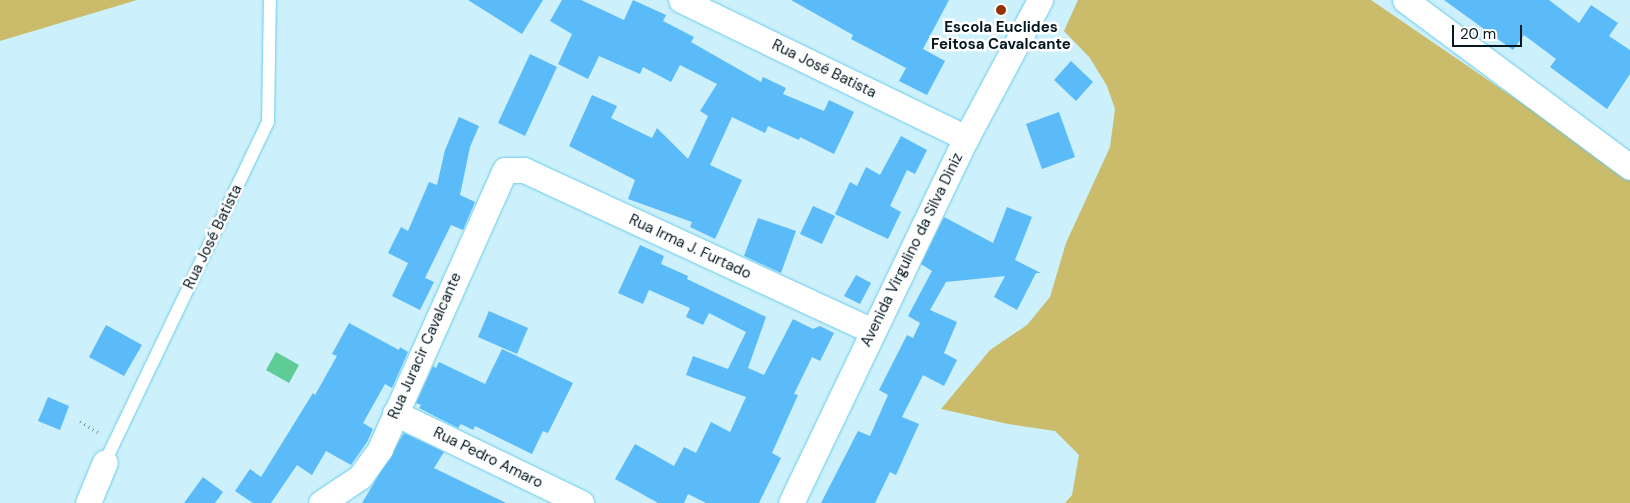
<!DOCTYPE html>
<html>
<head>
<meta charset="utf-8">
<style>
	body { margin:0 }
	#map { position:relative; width:1630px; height:503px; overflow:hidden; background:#ccf0fc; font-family:"DM Sans",sans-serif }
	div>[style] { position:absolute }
	.green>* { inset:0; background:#cabc6b }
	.water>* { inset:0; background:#5fcc98 }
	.building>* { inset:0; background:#5bbaf8 }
	.path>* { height:3px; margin-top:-1.5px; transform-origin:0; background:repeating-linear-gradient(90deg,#7997a0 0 1px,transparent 0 5px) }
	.roads { filter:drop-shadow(0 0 1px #66cbea) drop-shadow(0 0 1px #66cbea) }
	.service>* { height:12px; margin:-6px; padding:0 6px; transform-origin:6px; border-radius:6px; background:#fff }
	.minor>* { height:25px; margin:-12.5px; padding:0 12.5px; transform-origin:12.5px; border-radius:12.5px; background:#fff }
	.dots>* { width:14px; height:14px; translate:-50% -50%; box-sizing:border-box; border:2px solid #fff; border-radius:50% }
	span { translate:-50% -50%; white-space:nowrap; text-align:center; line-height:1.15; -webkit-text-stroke:5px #fff; paint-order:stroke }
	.poi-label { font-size:15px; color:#03181f; font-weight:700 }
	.street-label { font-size:15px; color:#03181f }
	.scale { position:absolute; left:1452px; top:25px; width:70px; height:22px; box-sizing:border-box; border:2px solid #03181f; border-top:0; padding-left:6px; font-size:15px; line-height:18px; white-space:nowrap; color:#03181f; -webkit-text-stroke:4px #fff; paint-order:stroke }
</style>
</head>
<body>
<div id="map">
	<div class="green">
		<i style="clip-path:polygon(0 0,137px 0,0 41px)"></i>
		<i style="clip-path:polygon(1078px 0,1371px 0,1630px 177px,1630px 503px,1065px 503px,1072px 495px,1079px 455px,1055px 431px,1008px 424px,941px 409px,990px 350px,1027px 325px,1050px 297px,1066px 243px,1110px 147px,1115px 109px,1107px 86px,1090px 58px,1064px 31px)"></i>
	</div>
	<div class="water">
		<i style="clip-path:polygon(276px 352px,299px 365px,289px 383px,266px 370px)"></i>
	</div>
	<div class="building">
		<i style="clip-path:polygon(468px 0,543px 0,522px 34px)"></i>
		<i style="clip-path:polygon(562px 0,581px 0,624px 20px,633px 0,666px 15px,663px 21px,694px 37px,691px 42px,761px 82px,763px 77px,786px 88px,783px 94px,824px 111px,829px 100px,854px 112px,834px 154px,800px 137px,799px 140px,768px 126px,765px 133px,732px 117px,710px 165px,742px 180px,715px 239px,690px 227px,692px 222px,628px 199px,635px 180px,569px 146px,592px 95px,617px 106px,611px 118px,652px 138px,657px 128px,688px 159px,708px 116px,700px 111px,717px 84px,680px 65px,671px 82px,643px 67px,640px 74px,599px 56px,588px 79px,558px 64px,572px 34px,550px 21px)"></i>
		<i style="clip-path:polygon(791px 0,949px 0,923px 49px,945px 61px,927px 95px,899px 81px,906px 68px,851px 39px,853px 35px)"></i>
		<i style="clip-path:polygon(1444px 0,1549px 0,1579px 23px,1591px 5px,1618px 23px,1609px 36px,1630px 50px,1630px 74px,1607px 109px,1550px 67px,1556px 59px,1524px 35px,1513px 50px)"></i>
		<i style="clip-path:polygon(530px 54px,557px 67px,525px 136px,498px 123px)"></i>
		<i style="clip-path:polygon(1071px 61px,1093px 82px,1076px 101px,1054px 80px)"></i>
		<i style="clip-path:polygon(1059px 112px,1075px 157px,1042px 169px,1026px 124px)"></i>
		<i style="clip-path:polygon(459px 117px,479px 126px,470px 147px,460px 195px,475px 202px,463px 230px,451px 225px,425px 278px,434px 282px,420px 310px,392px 296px,408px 263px,388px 253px,401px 227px,408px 231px,429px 182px,437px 185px,445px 150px)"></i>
		<i style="clip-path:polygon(901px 136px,927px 150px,915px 174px,907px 170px,890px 206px,901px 212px,888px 239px,835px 214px,850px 182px,857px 186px,866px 167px,880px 175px)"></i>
		<i style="clip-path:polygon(813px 206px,835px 216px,822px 244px,800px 234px)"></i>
		<i style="clip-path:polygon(1007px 207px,1032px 217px,1015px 260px,1041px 273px,1036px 273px,1017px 310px,994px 297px,1005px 276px,946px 282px,930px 310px,957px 322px,944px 353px,957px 360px,944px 386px,923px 375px,902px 417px,919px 424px,896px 475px,890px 472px,875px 503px,821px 503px,858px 431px,870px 436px,888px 395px,879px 390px,907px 335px,913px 338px,920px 323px,908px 316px,932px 271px,921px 264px,944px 217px,993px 243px)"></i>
		<i style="clip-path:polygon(758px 218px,796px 231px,781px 273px,744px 256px)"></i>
		<i style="clip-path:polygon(640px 245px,664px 256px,661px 264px,688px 276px,687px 279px,766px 317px,748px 368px,764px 375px,793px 319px,813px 329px,820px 326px,834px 333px,820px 361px,812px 357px,794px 394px,798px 395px,772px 453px,781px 458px,759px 503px,706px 503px,688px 494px,684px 503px,658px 503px,615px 479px,635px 444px,674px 466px,684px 447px,696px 453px,711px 422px,730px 432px,746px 397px,686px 375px,693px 356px,728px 369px,746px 332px,709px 313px,703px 325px,686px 317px,690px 308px,649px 290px,643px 304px,618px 293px)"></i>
		<i style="clip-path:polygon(856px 275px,871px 283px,860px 304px,844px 296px)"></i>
		<i style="clip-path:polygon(489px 311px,528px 328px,517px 354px,478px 337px)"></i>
		<i style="clip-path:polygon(349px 323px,399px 350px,400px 347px,408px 352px,392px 388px,385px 384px,363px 423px,373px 429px,367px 442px,351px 465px,326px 451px,312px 475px,297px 465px,271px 503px,253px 503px,235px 491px,250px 469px,261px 477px,313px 393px,315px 395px,337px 356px,332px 354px)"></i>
		<i style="clip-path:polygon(106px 325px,142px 345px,124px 376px,89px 357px)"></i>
		<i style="clip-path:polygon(502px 349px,573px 383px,548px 433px,543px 431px,532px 454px,475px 426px,473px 430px,461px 424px,458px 428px,419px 408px,421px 405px,416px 403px,433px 366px,436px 368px,439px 362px,485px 384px)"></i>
		<i style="clip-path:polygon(48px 397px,69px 406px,60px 430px,38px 421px)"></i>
		<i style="clip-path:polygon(404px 433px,444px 452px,434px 468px,506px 503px,362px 503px)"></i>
		<i style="clip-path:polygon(203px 477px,223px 492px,215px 503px,184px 503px)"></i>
	</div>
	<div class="path">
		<i style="left:80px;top:421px;width:24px;rotate:33deg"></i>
	</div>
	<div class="roads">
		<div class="service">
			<i style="left:105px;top:462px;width:377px;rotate:-64.4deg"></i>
			<i style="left:268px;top:122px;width:122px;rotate:-89.1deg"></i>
		</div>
		<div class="minor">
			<i style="left:681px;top:0;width:317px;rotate:25.8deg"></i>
			<i style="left:1405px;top:0;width:280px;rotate:36.6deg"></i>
			<i style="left:395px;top:413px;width:207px;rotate:25.8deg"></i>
			<i style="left:88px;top:503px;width:44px;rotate:-67.5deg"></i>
			<i style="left:321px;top:503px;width:47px;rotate:-33.7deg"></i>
			<i style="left:360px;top:477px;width:34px;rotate:-54deg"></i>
			<i style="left:380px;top:449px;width:306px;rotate:-65.9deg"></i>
			<i style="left:505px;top:170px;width:19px"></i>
			<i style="left:524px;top:170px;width:383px;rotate:24.8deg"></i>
			<i style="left:791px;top:503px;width:405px;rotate:-64.4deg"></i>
			<i style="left:966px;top:138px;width:157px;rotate:-61.8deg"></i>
		</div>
	</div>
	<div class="dots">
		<i style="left:1001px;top:10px;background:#953000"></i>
	</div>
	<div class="poi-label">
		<span style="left:1001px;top:36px">Escola Euclides<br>Feitosa Cavalcante</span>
	</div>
	<div class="street-label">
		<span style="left:824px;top:69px;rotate:26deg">Rua José Batista</span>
		<span style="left:213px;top:237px;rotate:-64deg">Rua José Batista</span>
		<span style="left:690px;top:247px;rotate:25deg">Rua Irma J. Furtado</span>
		<span style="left:912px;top:250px;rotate:-64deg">Avenida Virgulino da Silva Diniz</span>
		<span style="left:425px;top:346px;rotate:-66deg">Rua Juracir Cavalcante</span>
		<span style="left:488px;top:458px;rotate:26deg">Rua Pedro Amaro</span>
	</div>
	<div class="scale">20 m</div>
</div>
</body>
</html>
